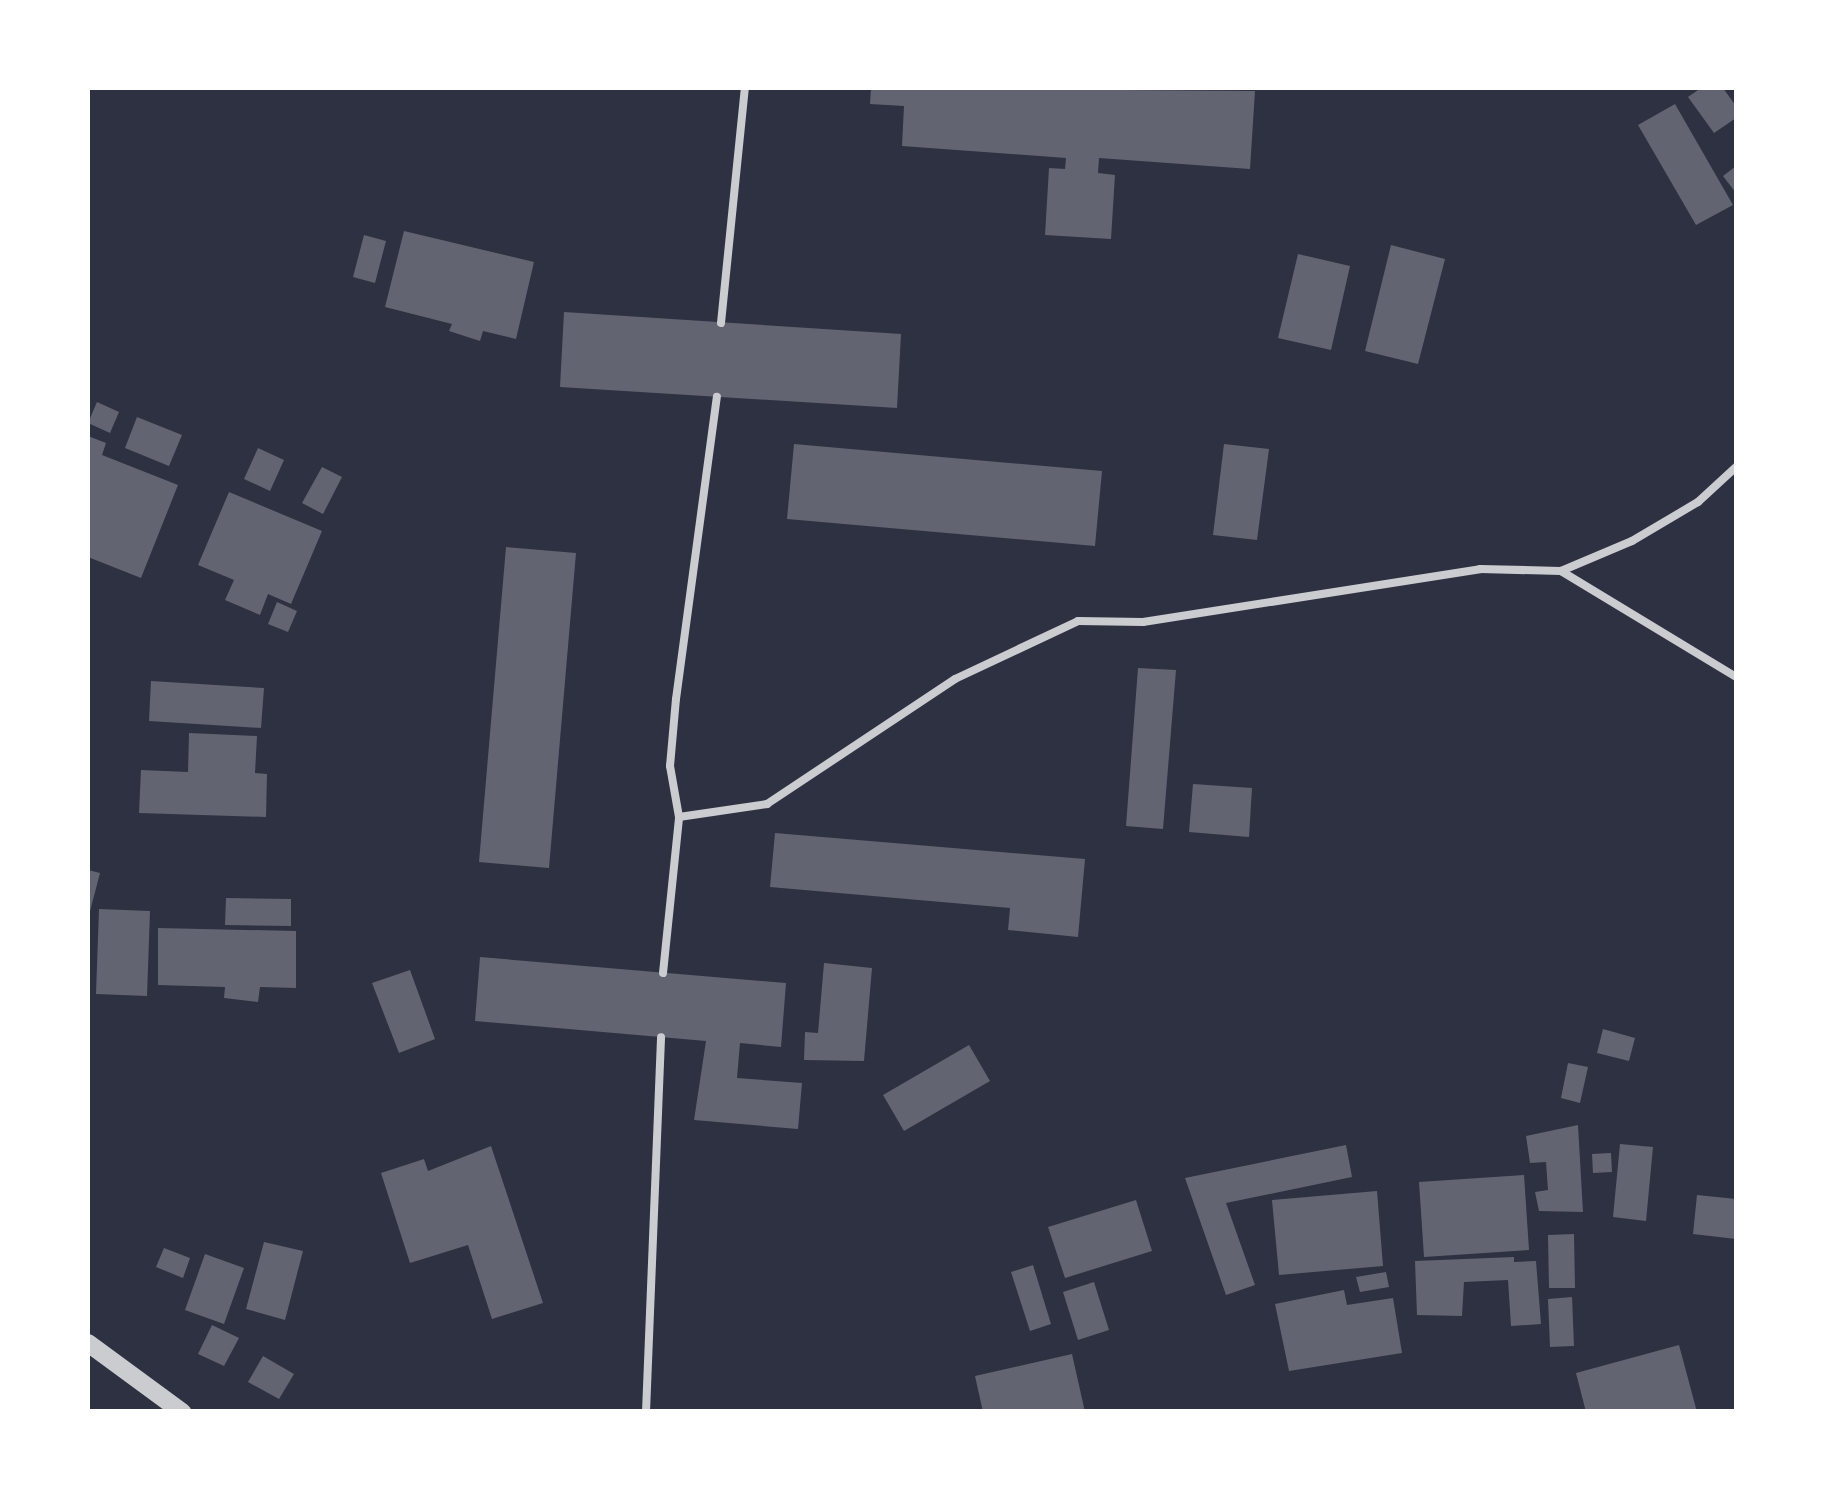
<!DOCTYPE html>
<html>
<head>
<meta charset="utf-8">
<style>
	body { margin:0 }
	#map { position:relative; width:1824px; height:1499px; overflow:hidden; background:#2d3142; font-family:Cabin,sans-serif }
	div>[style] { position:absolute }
	.building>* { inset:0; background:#626471 }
	.service>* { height:8px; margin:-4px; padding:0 4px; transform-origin:4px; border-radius:4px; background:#caccd0 }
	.tertiary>* { height:18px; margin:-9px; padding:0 9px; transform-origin:9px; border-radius:9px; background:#caccd0 }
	span { translate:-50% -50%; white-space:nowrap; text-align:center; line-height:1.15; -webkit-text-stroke:9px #fff; paint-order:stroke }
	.frame { position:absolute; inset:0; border:90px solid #fff; pointer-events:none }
</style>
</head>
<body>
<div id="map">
	<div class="building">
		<i style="clip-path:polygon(871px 88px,1255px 91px,1250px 169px,1099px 158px,1098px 173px,1115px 175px,1111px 239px,1045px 235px,1049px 168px,1065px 169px,1066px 158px,902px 146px,904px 106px,870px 104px)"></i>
		<i style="clip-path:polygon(1701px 88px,1723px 88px,1736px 106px,1736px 118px,1714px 133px,1688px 97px)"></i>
		<i style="clip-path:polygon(1675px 104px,1733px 205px,1696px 225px,1638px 125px)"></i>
		<i style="clip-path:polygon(1736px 166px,1736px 193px,1723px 176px)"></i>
		<i style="clip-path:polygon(404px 231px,534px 262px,516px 339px,483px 331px,480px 341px,449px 331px,452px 324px,385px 307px)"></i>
		<i style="clip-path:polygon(364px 235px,386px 241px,375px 283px,353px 277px)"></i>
		<i style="clip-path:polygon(1391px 245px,1445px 259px,1418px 364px,1365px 351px)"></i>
		<i style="clip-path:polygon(1298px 254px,1350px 266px,1331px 350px,1278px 338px)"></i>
		<i style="clip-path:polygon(564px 312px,901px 334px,897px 408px,560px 387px)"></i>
		<i style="clip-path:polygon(97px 402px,119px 412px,110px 433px,88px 423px)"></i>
		<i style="clip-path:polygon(137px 417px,182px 435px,169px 466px,125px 448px)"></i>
		<i style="clip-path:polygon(88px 436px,106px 443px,102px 455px,178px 485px,141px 578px,88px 557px)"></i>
		<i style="clip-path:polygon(794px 444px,1102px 471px,1095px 546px,787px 519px)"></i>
		<i style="clip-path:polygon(1224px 444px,1269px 449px,1257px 540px,1213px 535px)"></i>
		<i style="clip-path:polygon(258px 448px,284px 460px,270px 491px,244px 479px)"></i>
		<i style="clip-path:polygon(322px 467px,342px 477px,323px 514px,302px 503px)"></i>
		<i style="clip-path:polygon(229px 492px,322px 531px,291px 604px,268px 594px,260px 615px,225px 600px,234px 580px,198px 565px)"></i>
		<i style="clip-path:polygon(506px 547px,576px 553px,549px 868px,479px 862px)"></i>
		<i style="clip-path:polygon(277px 602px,297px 611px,288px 632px,268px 624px)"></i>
		<i style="clip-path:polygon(1138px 668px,1176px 670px,1163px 829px,1126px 826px)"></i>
		<i style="clip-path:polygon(151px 681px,264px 688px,261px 728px,149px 721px)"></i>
		<i style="clip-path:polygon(189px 733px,257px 736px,255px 773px,267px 774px,266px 817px,139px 813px,141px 770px,188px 772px)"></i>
		<i style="clip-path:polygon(1193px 784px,1252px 788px,1249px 837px,1189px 832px)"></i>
		<i style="clip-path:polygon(775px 833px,1085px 859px,1078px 937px,1008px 930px,1010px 908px,770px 887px)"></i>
		<i style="clip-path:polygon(88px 870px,100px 873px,89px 915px,88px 915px)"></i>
		<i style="clip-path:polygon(226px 898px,291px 899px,291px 926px,225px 925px)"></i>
		<i style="clip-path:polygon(99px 909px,150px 911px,147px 996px,96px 994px)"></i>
		<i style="clip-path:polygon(158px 928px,296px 931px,296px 988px,260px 987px,258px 1002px,224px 998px,225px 987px,158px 985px)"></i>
		<i style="clip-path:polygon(480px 957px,786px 983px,781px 1047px,740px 1043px,737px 1078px,802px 1083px,798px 1129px,694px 1120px,706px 1041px,475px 1021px)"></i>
		<i style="clip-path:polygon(824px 963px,872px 968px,864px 1061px,804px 1060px,805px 1032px,818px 1033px)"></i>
		<i style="clip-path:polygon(410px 970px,435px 1039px,399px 1053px,372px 983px)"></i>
		<i style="clip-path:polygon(1603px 1029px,1635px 1038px,1629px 1061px,1597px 1053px)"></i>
		<i style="clip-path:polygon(969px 1045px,990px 1081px,904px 1131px,883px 1095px)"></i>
		<i style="clip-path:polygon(1568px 1063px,1588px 1067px,1580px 1103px,1561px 1098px)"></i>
		<i style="clip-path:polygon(1578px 1125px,1583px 1212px,1539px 1211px,1535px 1192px,1548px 1190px,1546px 1162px,1530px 1163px,1526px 1136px)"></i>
		<i style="clip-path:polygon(1620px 1144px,1653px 1147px,1646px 1221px,1613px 1217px)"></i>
		<i style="clip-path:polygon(1346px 1145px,1352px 1177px,1226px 1203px,1255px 1285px,1226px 1295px,1185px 1178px)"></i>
		<i style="clip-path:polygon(491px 1146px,543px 1303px,492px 1319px,468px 1245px,410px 1263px,381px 1173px,424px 1159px,428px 1171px)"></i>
		<i style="clip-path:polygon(1611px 1153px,1612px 1172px,1593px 1173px,1592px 1154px)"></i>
		<i style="clip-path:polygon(1524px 1175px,1529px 1250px,1424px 1257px,1419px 1182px)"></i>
		<i style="clip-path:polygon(1377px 1191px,1383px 1266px,1279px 1275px,1272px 1200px)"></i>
		<i style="clip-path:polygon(1697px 1195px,1736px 1199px,1736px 1239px,1693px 1234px)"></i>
		<i style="clip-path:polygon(1136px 1200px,1152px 1251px,1065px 1278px,1048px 1227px)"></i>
		<i style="clip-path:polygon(1574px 1234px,1575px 1288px,1549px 1288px,1548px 1235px)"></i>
		<i style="clip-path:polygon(264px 1242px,303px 1251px,285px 1320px,246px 1309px)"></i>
		<i style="clip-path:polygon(164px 1248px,190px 1258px,183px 1278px,156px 1267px)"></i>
		<i style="clip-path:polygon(205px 1254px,244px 1268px,224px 1324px,185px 1310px)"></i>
		<i style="clip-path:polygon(1514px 1257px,1514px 1262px,1536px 1261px,1541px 1324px,1511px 1326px,1508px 1280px,1464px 1282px,1462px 1316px,1417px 1315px,1415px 1261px)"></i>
		<i style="clip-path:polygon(1033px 1265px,1051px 1324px,1030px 1331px,1011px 1272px)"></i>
		<i style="clip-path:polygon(1386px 1272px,1389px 1287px,1360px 1292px,1356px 1277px)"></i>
		<i style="clip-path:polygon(1094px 1282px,1109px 1330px,1078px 1340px,1063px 1292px)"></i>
		<i style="clip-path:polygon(1344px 1290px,1347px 1305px,1393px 1298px,1402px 1353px,1289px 1371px,1275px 1304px)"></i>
		<i style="clip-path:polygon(1572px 1297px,1574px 1346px,1550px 1347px,1548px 1299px)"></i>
		<i style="clip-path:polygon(212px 1325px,239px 1338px,224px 1366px,198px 1354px)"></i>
		<i style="clip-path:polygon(1679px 1345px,1697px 1412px,1586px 1412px,1576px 1373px)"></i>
		<i style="clip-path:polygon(1072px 1354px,1085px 1412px,983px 1412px,975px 1376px)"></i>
		<i style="clip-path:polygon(263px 1356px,294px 1374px,279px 1399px,248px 1382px)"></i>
	</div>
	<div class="service">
		<i style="left:721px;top:323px;width:236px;rotate:-84.2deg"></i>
		<i style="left:1561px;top:571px;width:205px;rotate:31.2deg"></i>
		<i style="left:679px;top:817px;width:89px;rotate:-8.4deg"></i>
		<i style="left:767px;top:804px;width:226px;rotate:-33.6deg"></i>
		<i style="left:955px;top:679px;width:136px;rotate:-25.2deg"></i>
		<i style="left:1078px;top:621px;width:65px;rotate:0.9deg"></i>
		<i style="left:1143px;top:622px;width:341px;rotate:-8.9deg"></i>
		<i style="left:1480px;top:569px;width:81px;rotate:1.4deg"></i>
		<i style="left:1561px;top:571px;width:77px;rotate:-22.9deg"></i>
		<i style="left:1632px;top:541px;width:77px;rotate:-30.6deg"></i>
		<i style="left:1698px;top:502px;width:52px;rotate:-42.6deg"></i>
		<i style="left:663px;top:973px;width:157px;rotate:-84.1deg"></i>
		<i style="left:679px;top:817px;width:52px;rotate:-100deg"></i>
		<i style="left:670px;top:766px;width:67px;rotate:-84.9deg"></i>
		<i style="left:676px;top:699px;width:305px;rotate:-82.3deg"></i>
		<i style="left:646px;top:1412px;width:375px;rotate:-87.7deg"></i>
	</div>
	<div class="tertiary">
		<i style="left:88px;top:1343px;width:117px;rotate:36.3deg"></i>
	</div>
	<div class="frame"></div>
</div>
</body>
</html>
